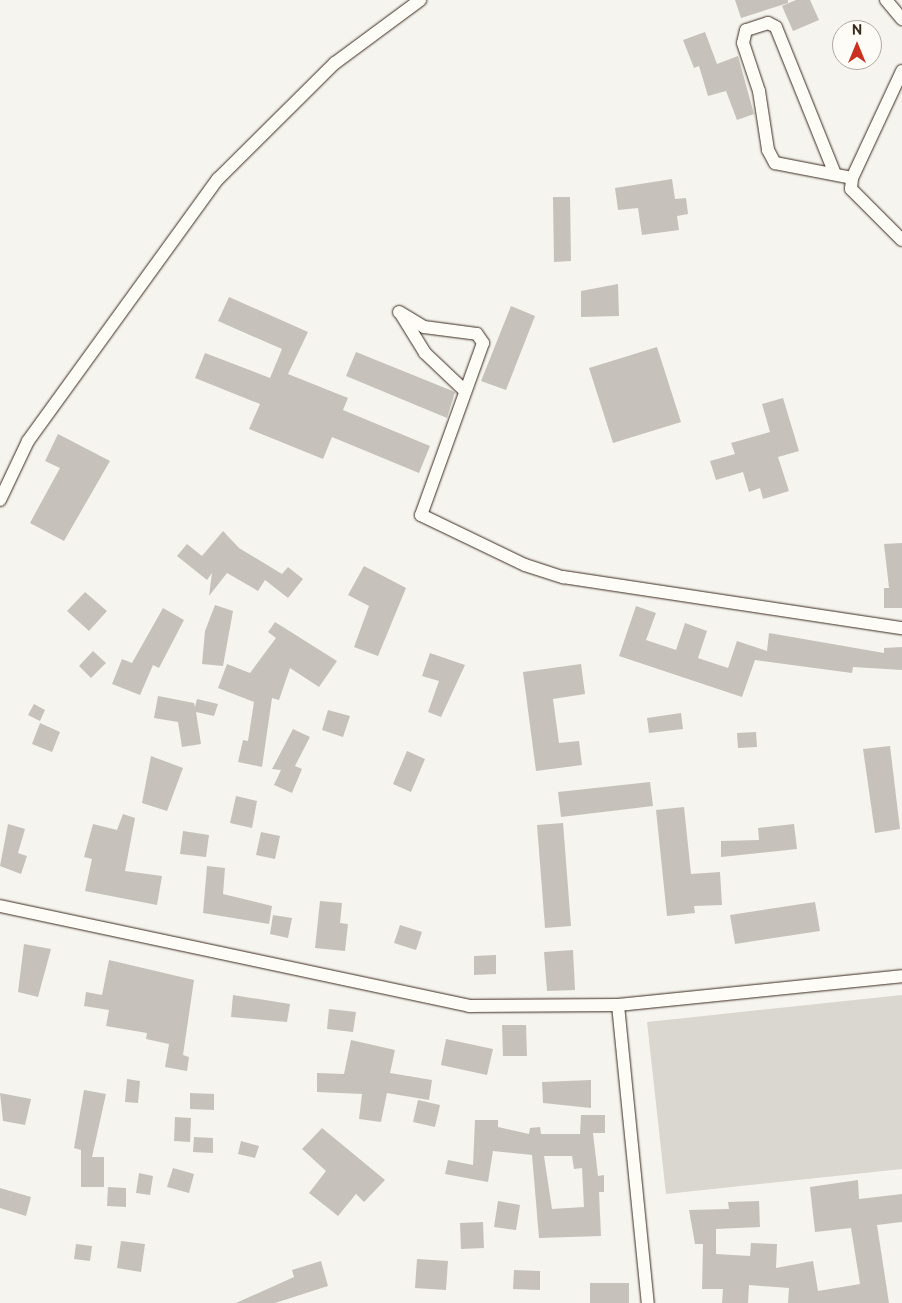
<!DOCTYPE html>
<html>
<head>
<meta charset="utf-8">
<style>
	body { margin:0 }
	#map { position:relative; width:902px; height:1303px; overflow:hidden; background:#f5f4ee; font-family:"Balsamiq Sans",sans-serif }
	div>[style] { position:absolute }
	.green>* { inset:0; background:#dad6d0 }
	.building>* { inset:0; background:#c7c1bb }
	.roads { filter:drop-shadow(0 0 1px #3b2a1e) drop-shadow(0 0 1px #3b2a1e) }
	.minor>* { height:12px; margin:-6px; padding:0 6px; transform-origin:6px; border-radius:6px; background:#fdfcf7 }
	span { translate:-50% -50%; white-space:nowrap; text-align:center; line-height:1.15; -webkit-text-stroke:4px #fdfcf7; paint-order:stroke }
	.north { position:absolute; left:832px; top:20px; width:50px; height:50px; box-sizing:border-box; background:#fdfcf7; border:1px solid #afa8a0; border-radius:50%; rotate:0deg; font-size:14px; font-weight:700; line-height:20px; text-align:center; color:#3b2a1e }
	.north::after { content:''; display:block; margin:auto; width:18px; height:22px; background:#c8321e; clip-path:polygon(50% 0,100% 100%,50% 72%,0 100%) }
</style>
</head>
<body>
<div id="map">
	<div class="green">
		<i style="clip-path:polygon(902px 995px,902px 1169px,666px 1194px,647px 1022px)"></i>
	</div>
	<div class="building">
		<i style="clip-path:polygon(735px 0,788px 0,788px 3px,741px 18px)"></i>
		<i style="clip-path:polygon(796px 0,810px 0,819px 20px,793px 31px,782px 6px)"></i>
		<i style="clip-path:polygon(705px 32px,717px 64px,738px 56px,754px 114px,737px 120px,726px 91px,708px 96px,699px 66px,694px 68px,683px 40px)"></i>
		<i style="clip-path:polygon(672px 179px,675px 199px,686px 198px,688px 214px,677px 216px,679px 230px,642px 235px,638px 208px,618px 210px,615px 188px)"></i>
		<i style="clip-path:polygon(553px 197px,570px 197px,571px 261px,554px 262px)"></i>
		<i style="clip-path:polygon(618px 284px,619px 316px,581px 317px,581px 291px)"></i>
		<i style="clip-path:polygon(229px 297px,308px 332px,288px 374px,348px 398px,343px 410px,430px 446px,419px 473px,332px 437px,323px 459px,249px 429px,260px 404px,195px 378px,205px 353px,270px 378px,282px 349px,218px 321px)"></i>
		<i style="clip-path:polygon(511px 306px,535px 316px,506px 390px,481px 381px)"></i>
		<i style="clip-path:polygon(657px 347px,681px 422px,613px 443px,589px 368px)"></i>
		<i style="clip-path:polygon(356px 352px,455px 392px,447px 418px,346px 376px)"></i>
		<i style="clip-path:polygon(783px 398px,799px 451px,778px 457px,789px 491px,763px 499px,760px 488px,749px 492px,743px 472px,716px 480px,710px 461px,735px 454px,731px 443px,770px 432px,762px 404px)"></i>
		<i style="clip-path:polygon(58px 434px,110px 461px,64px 541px,30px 523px,60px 468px,45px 461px)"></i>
		<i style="clip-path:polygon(223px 531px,239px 548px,282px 574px,288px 567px,303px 579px,288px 598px,265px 580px,258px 591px,227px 573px,209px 596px,212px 573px,207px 580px,177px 556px,187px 544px,202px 556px)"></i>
		<i style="clip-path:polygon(902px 543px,902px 608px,884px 608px,884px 588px,889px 588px,884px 544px)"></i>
		<i style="clip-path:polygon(364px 566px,406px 588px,378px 656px,354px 647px,369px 606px,348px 595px)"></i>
		<i style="clip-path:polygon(85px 592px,107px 611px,89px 631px,67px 611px)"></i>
		<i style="clip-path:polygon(215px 605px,233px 611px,223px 666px,202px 664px,205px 631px)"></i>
		<i style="clip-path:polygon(636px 606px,656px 613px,646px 640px,676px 650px,685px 623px,707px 631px,698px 658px,728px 668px,737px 641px,767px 651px,769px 633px,884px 653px,884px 648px,902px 647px,902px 670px,853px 667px,852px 673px,755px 660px,742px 697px,619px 656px)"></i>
		<i style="clip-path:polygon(163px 608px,184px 620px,159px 668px,153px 665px,140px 695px,112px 684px,122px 659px,132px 663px)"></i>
		<i style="clip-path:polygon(275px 622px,337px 661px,319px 687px,290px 668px,279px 700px,272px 698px,262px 767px,238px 762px,243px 740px,248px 741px,254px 702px,218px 688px,227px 664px,250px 673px,276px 638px,268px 632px)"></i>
		<i style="clip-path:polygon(93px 651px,106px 663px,91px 678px,79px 666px)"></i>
		<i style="clip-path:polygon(430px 653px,465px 665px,441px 717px,428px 712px,439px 681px,422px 676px)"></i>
		<i style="clip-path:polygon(581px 664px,585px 694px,553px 699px,559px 743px,579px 741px,582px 765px,536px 771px,523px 672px)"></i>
		<i style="clip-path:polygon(158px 696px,194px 703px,195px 707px,197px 699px,218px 704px,214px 716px,196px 712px,201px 744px,182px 747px,178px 722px,154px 718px)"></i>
		<i style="clip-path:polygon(34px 704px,45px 710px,40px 721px,28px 715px)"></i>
		<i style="clip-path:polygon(328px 710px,350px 716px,343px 737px,322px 730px)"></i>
		<i style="clip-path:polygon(681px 713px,683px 729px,649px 733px,647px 718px)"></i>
		<i style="clip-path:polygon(40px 723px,60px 732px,52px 752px,32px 744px)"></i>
		<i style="clip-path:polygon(293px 729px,310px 737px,295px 766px,302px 769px,292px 793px,274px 785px,281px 770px,272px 769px)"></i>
		<i style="clip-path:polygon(756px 732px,757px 747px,738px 748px,737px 733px)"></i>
		<i style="clip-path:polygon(890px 746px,900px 829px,875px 833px,863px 749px)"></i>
		<i style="clip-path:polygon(407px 751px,425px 759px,411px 792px,393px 784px)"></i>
		<i style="clip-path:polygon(151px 756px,183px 768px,167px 811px,142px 803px)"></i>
		<i style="clip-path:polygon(650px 782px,653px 806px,561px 817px,558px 792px)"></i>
		<i style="clip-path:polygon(236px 796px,257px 801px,252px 828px,230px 823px)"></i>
		<i style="clip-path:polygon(684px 807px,691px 874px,720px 872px,722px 905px,694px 906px,695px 913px,667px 916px,656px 810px)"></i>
		<i style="clip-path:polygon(123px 814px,135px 818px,125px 871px,162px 876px,157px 905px,85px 891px,92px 859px,84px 857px,93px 824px,117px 830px)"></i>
		<i style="clip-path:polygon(563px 823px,571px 926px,545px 928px,537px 825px)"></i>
		<i style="clip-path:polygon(8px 824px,25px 829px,18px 853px,27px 856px,21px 874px,0 866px)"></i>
		<i style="clip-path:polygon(794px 824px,797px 849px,721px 857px,721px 841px,759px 840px,758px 828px)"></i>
		<i style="clip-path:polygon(183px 831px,209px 835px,206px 857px,180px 854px)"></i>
		<i style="clip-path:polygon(261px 832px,280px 836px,275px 859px,256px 855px)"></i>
		<i style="clip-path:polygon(207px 866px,225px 868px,223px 894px,272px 906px,269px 924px,203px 913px)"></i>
		<i style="clip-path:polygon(320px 901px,342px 903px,340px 923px,348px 924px,345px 951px,315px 948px)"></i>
		<i style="clip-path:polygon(815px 902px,820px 931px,735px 944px,730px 915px)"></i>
		<i style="clip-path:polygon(273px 915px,292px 918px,288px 938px,270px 934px)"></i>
		<i style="clip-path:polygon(400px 925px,422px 932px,416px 950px,394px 943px)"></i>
		<i style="clip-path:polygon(24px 944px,51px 949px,38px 997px,18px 992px)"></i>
		<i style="clip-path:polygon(573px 950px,575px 990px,547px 991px,544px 952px)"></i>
		<i style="clip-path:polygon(496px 955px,496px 974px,474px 975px,474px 956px)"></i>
		<i style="clip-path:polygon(109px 960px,194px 980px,183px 1055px,189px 1057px,187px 1071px,165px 1067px,169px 1044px,146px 1039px,147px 1033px,106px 1026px,109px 1010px,84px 1006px,86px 992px,102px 995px)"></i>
		<i style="clip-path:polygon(233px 995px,290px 1004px,287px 1022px,231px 1017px)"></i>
		<i style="clip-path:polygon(329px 1009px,356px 1012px,353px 1032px,327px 1029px)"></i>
		<i style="clip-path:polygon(502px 1025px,526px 1025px,527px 1056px,503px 1056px)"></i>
		<i style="clip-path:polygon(446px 1039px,493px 1049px,487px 1075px,441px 1065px)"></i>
		<i style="clip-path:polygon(351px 1040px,395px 1050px,390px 1073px,432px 1080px,429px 1100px,387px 1093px,381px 1122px,359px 1119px,362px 1094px,317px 1092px,317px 1073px,344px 1074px)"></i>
		<i style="clip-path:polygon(127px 1079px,140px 1081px,138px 1103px,125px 1102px)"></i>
		<i style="clip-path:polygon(591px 1080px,591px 1108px,543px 1103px,542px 1082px)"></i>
		<i style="clip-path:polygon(84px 1090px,106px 1094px,92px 1157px,104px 1157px,104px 1187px,81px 1187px,81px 1150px,74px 1148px)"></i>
		<i style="clip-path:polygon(0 1093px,31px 1099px,25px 1125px,3px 1121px)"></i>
		<i style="clip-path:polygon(190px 1093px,214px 1094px,214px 1110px,190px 1109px)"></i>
		<i style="clip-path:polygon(418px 1100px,440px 1105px,435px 1127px,413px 1122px)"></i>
		<i style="clip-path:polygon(evenodd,581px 1115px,605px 1115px,605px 1133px,593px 1133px,598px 1176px,604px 1175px,604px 1192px,599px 1192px,601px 1236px,539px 1238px,532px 1155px,493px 1151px,488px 1182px,445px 1174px,448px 1160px,473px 1165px,475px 1120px,498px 1120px,498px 1127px,529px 1134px,530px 1128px,540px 1127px,541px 1134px,580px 1134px,581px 1115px,544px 1156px,572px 1156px,574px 1169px,582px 1168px,584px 1207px,552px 1209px,544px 1156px)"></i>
		<i style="clip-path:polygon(175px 1117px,191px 1118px,190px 1142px,174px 1141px)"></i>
		<i style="clip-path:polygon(322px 1128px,385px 1180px,364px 1202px,356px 1194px,338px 1216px,309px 1193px,326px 1171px,302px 1149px)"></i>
		<i style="clip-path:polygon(194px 1137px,213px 1138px,213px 1153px,193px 1152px)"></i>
		<i style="clip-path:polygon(241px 1141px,259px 1146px,255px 1158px,238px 1154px)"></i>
		<i style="clip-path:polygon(173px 1168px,194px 1174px,189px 1193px,167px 1187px)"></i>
		<i style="clip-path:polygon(139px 1173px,153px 1176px,150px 1195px,136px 1193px)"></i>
		<i style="clip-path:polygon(858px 1180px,859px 1199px,902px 1194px,902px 1222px,877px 1225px,889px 1303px,788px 1303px,789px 1288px,749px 1285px,748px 1303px,722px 1303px,723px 1289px,702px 1289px,703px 1244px,695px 1244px,689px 1210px,729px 1209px,728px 1202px,759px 1201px,760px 1227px,716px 1229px,716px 1254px,750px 1256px,751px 1243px,777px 1244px,776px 1268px,813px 1261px,818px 1291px,860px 1284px,851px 1228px,815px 1232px,810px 1187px)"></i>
		<i style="clip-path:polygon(108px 1187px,126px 1188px,126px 1207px,107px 1206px)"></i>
		<i style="clip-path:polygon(0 1188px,31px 1197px,26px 1216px,0 1208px)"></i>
		<i style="clip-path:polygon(498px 1201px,520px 1205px,516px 1230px,494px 1227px)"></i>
		<i style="clip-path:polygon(483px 1222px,484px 1248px,461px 1249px,460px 1223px)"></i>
		<i style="clip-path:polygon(121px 1241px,145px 1244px,141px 1272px,117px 1268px)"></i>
		<i style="clip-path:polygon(76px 1244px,92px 1246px,90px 1261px,74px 1259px)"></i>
		<i style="clip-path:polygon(417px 1259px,448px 1261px,446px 1290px,415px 1288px)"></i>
		<i style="clip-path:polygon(321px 1261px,328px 1286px,275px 1303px,236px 1303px,294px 1277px,292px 1270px)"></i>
		<i style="clip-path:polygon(514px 1270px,540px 1271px,540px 1290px,513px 1289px)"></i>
		<i style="clip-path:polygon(590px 1283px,629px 1283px,629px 1303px,590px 1303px)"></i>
	</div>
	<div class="roads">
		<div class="minor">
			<i style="left:886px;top:0;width:25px;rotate:50deg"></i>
			<i style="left:902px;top:71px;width:118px;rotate:115deg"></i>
			<i style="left:852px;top:178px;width:11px;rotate:95deg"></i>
			<i style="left:851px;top:189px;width:72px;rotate:45deg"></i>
			<i style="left:835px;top:174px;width:158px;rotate:-111.9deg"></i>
			<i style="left:776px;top:27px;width:9px;rotate:-153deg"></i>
			<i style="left:768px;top:23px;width:23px;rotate:162deg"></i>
			<i style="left:746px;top:30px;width:13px;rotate:103deg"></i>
			<i style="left:743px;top:43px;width:51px;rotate:71.6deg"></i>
			<i style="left:759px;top:91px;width:60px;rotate:81.3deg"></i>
			<i style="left:768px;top:150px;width:15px;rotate:62deg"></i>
			<i style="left:775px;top:163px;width:78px;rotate:11deg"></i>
			<i style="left:399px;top:312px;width:29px;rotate:31deg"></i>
			<i style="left:424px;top:327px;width:53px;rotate:7.5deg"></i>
			<i style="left:477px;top:334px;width:11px;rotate:56deg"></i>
			<i style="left:483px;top:343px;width:183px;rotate:109.8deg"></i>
			<i style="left:421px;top:515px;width:115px;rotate:25.7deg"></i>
			<i style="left:525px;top:565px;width:40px;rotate:18deg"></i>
			<i style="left:563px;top:577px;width:343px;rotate:8.6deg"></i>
			<i style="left:401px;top:314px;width:46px;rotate:58.4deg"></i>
			<i style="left:425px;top:353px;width:55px;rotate:43.5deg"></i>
			<i style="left:0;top:500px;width:65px;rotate:-64.6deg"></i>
			<i style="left:28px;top:441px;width:324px;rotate:-54.1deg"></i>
			<i style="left:218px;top:179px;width:165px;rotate:-44.8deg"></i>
			<i style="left:335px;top:63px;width:106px;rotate:-36.5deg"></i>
			<i style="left:0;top:906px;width:480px;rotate:12deg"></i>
			<i style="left:469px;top:1006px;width:149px;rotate:-0.4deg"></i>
			<i style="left:618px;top:1005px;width:285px;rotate:-5.8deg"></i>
			<i style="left:618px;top:1005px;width:300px;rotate:84.3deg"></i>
		</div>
	</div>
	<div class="north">N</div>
</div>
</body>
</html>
